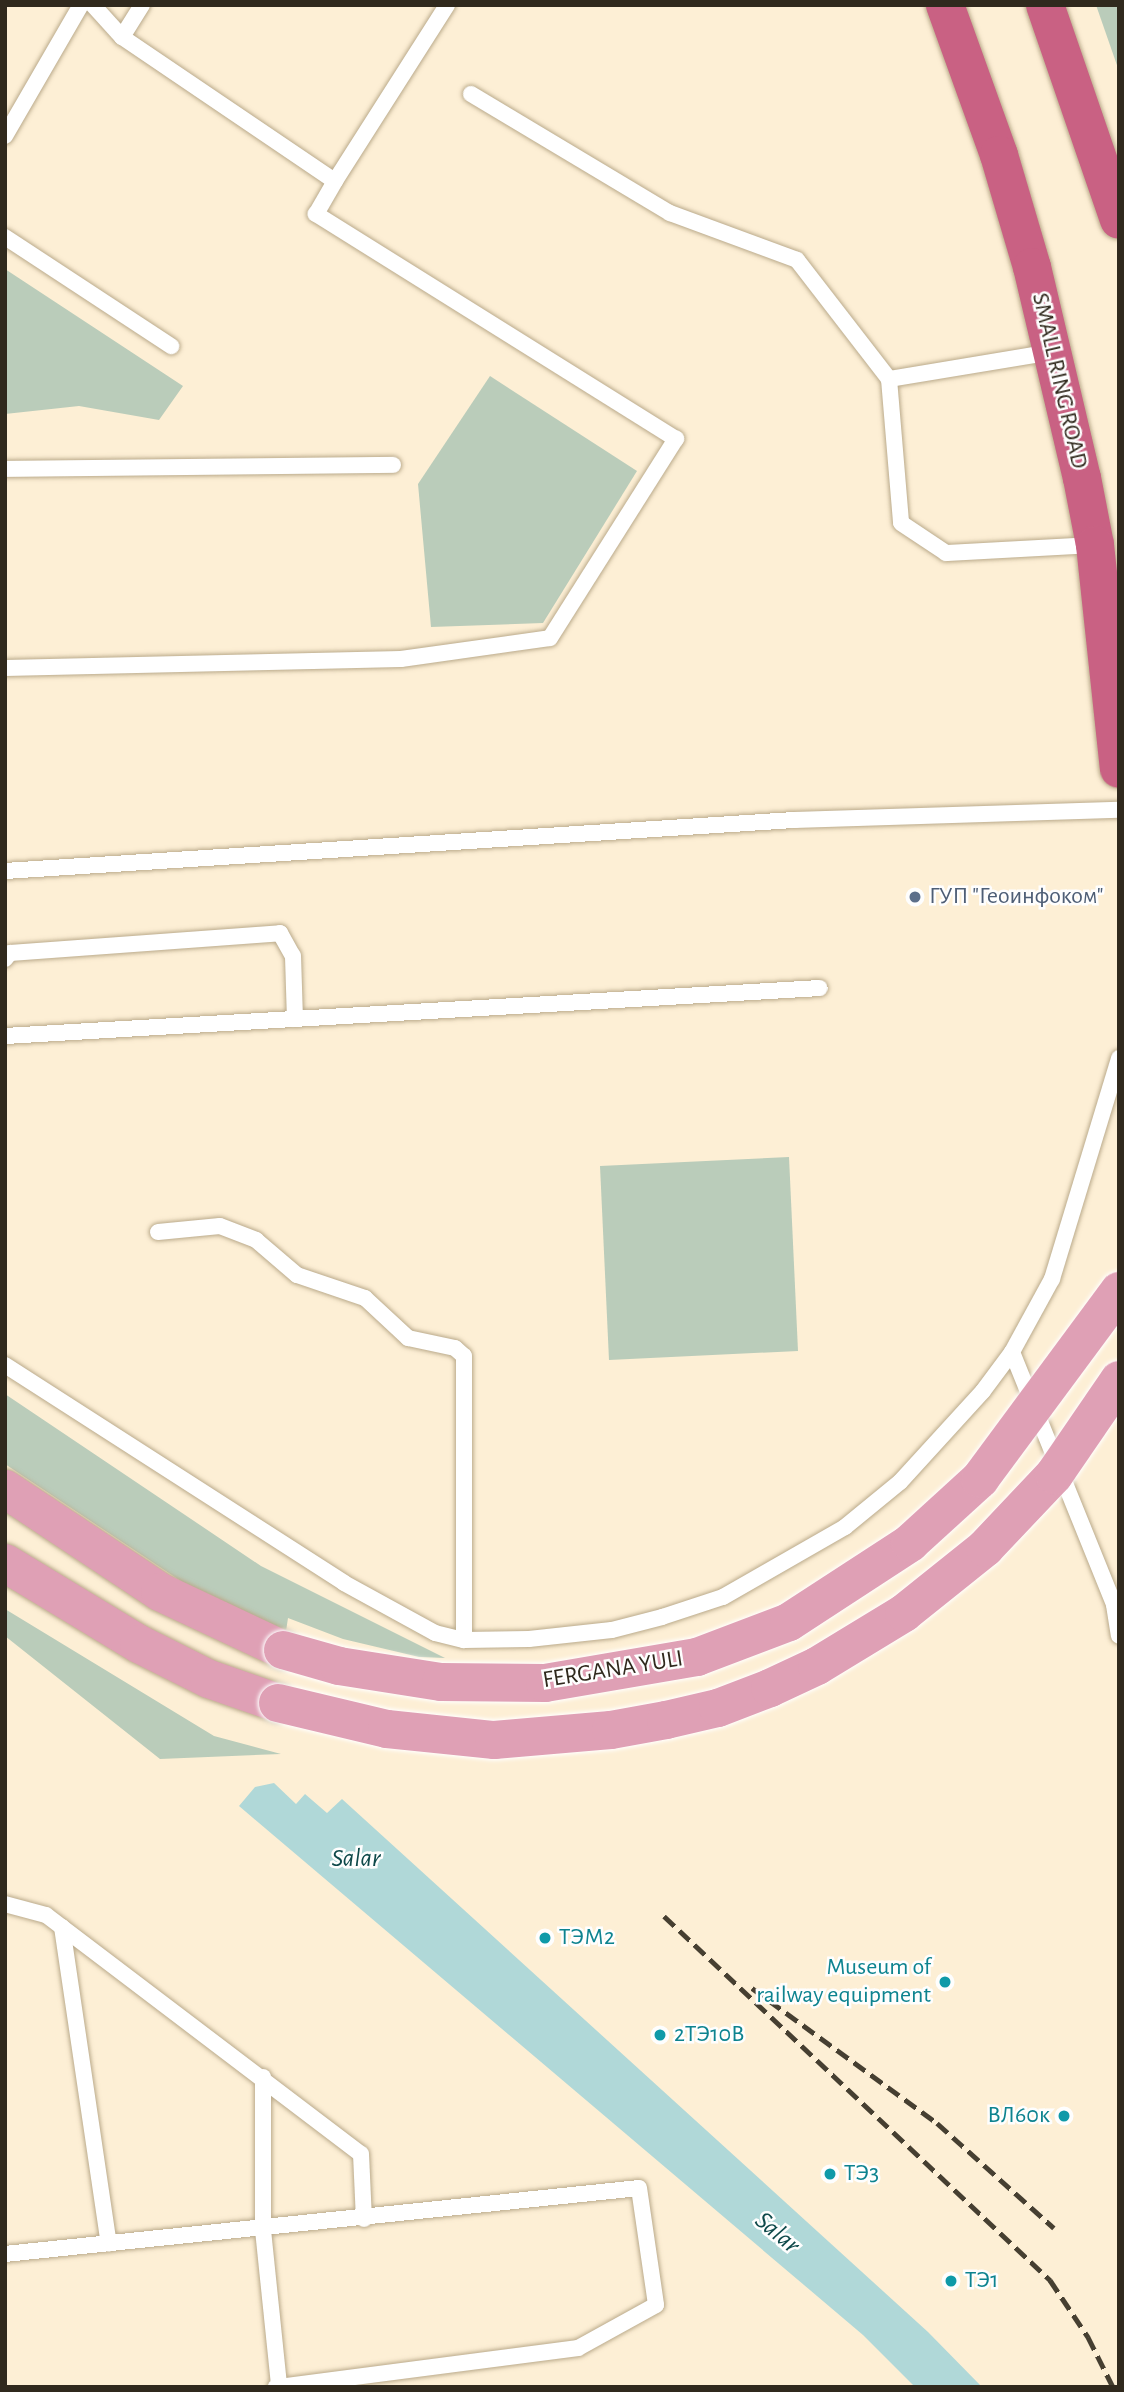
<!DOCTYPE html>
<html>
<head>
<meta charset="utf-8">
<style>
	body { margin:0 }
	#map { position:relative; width:1124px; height:2392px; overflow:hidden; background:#fdefd5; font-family:"Alegreya Sans",sans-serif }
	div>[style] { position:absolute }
	.green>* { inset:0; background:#baccba }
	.water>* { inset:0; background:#b0d8d8 }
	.roads { filter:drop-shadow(0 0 2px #baaa8b) drop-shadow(0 0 2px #baaa8b) }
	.lane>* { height:16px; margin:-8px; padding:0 8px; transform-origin:8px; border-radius:8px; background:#fff }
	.primary>* { height:38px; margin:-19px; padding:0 19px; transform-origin:19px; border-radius:19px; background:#dfa0b5 }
	.highway>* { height:38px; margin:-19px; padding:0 19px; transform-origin:19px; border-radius:19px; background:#c96183 }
	.rail>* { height:5px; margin-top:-2.5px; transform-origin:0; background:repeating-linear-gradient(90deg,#463f31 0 14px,transparent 0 21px) }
	.bridges { filter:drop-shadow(0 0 2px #fff) drop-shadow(0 0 2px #fff) }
	.primary-bridge>* { height:38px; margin:-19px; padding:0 19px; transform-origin:19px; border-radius:19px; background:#dfa0b5 }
	.dots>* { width:19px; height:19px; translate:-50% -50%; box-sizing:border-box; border:4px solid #fefefe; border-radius:50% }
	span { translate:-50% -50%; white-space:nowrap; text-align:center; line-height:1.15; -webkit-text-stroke:5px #fefefe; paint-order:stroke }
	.street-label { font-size:24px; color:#30291d }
	.service-label { font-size:24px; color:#4e5e75 }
	.left { translate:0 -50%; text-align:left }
	.culture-label { font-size:24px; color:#0d838f }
	.right { translate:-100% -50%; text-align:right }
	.water-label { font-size:26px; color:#0e494a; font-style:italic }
	.frame { position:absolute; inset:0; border:7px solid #30291d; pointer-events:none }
</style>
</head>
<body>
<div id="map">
	<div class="green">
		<i style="clip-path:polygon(1096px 5px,1119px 5px,1119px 71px)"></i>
		<i style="clip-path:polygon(5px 269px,183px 386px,159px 420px,79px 406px,5px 414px)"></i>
		<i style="clip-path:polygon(490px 376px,637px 471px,543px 623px,431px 627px,418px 484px)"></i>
		<i style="clip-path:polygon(789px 1157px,798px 1351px,609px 1360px,600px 1166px)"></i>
		<i style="clip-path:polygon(5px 1394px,261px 1566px,445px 1658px,419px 1657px,343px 1639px,288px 1618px,285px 1638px,202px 1595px,5px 1464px)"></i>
		<i style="clip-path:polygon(5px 1609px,214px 1736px,281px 1754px,160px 1759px,5px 1636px)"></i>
	</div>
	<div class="water">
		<i style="clip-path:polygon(274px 1783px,296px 1804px,305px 1794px,327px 1813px,342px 1799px,928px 2332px,982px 2387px,915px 2387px,863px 2335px,239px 1806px,255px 1787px)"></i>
	</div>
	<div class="roads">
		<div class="lane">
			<i style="left:93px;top:5px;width:43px;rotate:47.8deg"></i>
			<i style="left:122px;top:37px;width:257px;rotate:34.1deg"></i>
			<i style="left:335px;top:181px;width:209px;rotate:-57.5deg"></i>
			<i style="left:122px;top:37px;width:38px;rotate:-58deg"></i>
			<i style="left:471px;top:94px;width:232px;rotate:30.9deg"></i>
			<i style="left:670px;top:213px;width:135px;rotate:20.3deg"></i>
			<i style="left:797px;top:260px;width:150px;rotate:52.3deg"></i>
			<i style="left:889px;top:379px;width:144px;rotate:85.2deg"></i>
			<i style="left:901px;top:523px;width:54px;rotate:33.7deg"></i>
			<i style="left:946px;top:553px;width:149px;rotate:-3.1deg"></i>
			<i style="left:5px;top:136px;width:151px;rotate:-59.9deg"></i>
			<i style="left:5px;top:237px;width:199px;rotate:33.3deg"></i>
			<i style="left:889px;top:379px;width:165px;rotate:-9.4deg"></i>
			<i style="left:5px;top:469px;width:388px;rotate:-0.6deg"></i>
			<i style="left:5px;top:668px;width:396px;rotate:-1.3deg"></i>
			<i style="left:401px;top:659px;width:150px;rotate:-8deg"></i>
			<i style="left:550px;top:638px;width:236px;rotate:-57.7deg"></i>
			<i style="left:676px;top:439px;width:425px;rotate:-148deg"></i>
			<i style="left:316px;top:214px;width:38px;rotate:-60deg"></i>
			<i style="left:5px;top:871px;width:791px;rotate:-3.7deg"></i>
			<i style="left:794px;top:820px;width:325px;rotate:-1.8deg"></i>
			<i style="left:5px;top:959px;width:8px;rotate:-50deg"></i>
			<i style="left:10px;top:953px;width:271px;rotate:-4.2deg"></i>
			<i style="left:280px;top:933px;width:26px;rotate:61deg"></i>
			<i style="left:293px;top:956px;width:63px;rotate:88.2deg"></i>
			<i style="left:5px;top:1036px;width:816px;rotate:-3.37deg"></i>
			<i style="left:158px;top:1232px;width:62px;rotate:-5.5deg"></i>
			<i style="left:220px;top:1226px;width:39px;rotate:21deg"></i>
			<i style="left:256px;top:1240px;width:54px;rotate:40.5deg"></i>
			<i style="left:297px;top:1275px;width:72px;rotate:18.7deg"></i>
			<i style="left:365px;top:1298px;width:59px;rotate:42.9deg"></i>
			<i style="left:408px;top:1338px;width:48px;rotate:12deg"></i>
			<i style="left:455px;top:1348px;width:12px;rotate:42deg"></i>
			<i style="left:464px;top:1356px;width:284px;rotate:90deg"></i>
			<i style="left:1012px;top:1352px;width:273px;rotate:68deg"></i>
			<i style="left:1114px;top:1605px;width:31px;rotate:81deg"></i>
			<i style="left:5px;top:1365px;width:403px;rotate:32.7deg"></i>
			<i style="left:344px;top:1583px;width:104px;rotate:28.8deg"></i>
			<i style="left:435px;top:1633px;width:30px;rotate:14deg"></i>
			<i style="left:464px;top:1640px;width:65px;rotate:-0.9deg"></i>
			<i style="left:529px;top:1639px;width:83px;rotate:-6.2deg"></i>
			<i style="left:612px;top:1630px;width:52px;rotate:-14.6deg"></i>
			<i style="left:662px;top:1617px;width:64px;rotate:-18.2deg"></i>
			<i style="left:723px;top:1597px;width:141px;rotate:-29.8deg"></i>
			<i style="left:845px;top:1527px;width:71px;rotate:-39.3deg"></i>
			<i style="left:900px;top:1482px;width:123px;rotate:-47.6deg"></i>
			<i style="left:983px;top:1391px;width:49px;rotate:-53.4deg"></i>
			<i style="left:1012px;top:1352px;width:83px;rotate:-61.3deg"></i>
			<i style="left:1052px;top:1279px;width:231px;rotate:-73.1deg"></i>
			<i style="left:5px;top:1904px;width:42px;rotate:15deg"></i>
			<i style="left:46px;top:1915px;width:395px;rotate:37.2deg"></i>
			<i style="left:361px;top:2154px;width:65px;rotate:87.4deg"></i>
			<i style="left:62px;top:1927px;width:320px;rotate:81.6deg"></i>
			<i style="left:263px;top:2077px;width:153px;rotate:90deg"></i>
			<i style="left:263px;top:2230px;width:157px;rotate:84.1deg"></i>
			<i style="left:5px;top:2254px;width:637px;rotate:-5.94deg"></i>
			<i style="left:639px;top:2188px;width:118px;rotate:81.7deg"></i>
			<i style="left:656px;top:2305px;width:89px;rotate:151.1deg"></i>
			<i style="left:578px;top:2348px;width:305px;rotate:172.6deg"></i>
		</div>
		<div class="primary">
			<i style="left:5px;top:1489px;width:186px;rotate:33.6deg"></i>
			<i style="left:160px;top:1592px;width:136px;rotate:25.2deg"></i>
			<i style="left:5px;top:1563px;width:157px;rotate:31.2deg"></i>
			<i style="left:139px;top:1644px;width:78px;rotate:26.6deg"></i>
			<i style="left:209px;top:1679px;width:73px;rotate:19.2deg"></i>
		</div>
		<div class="highway">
			<i style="left:945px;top:5px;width:159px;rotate:70.2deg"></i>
			<i style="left:999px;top:155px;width:117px;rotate:73.6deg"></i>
			<i style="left:1032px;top:267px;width:217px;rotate:76.7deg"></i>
			<i style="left:1082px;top:478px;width:68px;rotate:79deg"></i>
			<i style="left:1095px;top:545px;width:225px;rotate:83.9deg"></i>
			<i style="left:1045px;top:5px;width:227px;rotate:71deg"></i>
		</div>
	</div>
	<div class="rail">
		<i style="left:664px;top:1916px;width:531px;rotate:43.32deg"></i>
		<i style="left:1050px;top:2280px;width:69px;rotate:56.3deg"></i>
		<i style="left:1088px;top:2337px;width:56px;rotate:63.4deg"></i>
		<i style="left:752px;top:1988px;width:229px;rotate:36.1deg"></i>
		<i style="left:937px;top:2123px;width:157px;rotate:41.9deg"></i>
	</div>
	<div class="bridges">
		<div class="primary-bridge">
			<i style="left:283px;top:1650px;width:58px;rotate:15.9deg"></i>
			<i style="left:339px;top:1666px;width:103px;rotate:8.9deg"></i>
			<i style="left:441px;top:1682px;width:104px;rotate:0.6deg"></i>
			<i style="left:545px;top:1683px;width:154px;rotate:-9.7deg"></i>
			<i style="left:697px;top:1657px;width:98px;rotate:-20.8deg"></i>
			<i style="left:789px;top:1622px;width:145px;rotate:-33.1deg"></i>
			<i style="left:910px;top:1543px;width:95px;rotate:-42.4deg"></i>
			<i style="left:980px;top:1479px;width:234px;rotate:-53.5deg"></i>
			<i style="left:278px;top:1703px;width:112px;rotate:13.4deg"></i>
			<i style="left:387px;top:1729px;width:108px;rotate:5.9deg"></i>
			<i style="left:494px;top:1740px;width:117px;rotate:-4.9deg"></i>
			<i style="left:611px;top:1730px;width:56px;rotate:-10.3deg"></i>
			<i style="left:666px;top:1720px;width:53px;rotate:-13deg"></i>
			<i style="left:718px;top:1708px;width:56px;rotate:-21deg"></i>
			<i style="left:770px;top:1688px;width:52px;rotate:-25.1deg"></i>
			<i style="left:817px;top:1666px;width:102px;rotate:-31.3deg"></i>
			<i style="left:904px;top:1613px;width:104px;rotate:-38.7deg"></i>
			<i style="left:985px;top:1548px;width:100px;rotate:-46.6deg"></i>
			<i style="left:1054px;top:1475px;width:115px;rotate:-55.6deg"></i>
		</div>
	</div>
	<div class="dots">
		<i style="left:915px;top:897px;background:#5c6f8a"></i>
		<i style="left:545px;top:1938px;background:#0f9aa8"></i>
		<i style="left:945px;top:1982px;background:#0f9aa8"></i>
		<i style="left:660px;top:2035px;background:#0f9aa8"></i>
		<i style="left:1064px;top:2116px;background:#0f9aa8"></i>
		<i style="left:830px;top:2174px;background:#0f9aa8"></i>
		<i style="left:951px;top:2281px;background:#0f9aa8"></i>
	</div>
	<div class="street-label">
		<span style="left:1059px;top:381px;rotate:77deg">SMALL RING ROAD</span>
		<span style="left:613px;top:1670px;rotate:-9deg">FERGANA YULI</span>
	</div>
	<div class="service-label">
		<span class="left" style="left:929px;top:897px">ГУП "Геоинфоком"</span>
	</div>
	<div class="culture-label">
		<span class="left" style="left:559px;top:1938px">ТЭМ2</span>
		<span class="right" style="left:931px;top:1982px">Museum of<br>railway equipment</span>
		<span class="left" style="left:674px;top:2035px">2ТЭ10В</span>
		<span class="right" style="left:1050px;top:2116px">ВЛ60к</span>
		<span class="left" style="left:844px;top:2174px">ТЭ3</span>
		<span class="left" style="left:965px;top:2281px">ТЭ1</span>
	</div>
	<div class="water-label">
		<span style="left:356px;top:1859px">Salar</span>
		<span style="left:777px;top:2233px;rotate:40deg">Salar</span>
	</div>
	<div class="frame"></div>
</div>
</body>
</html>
